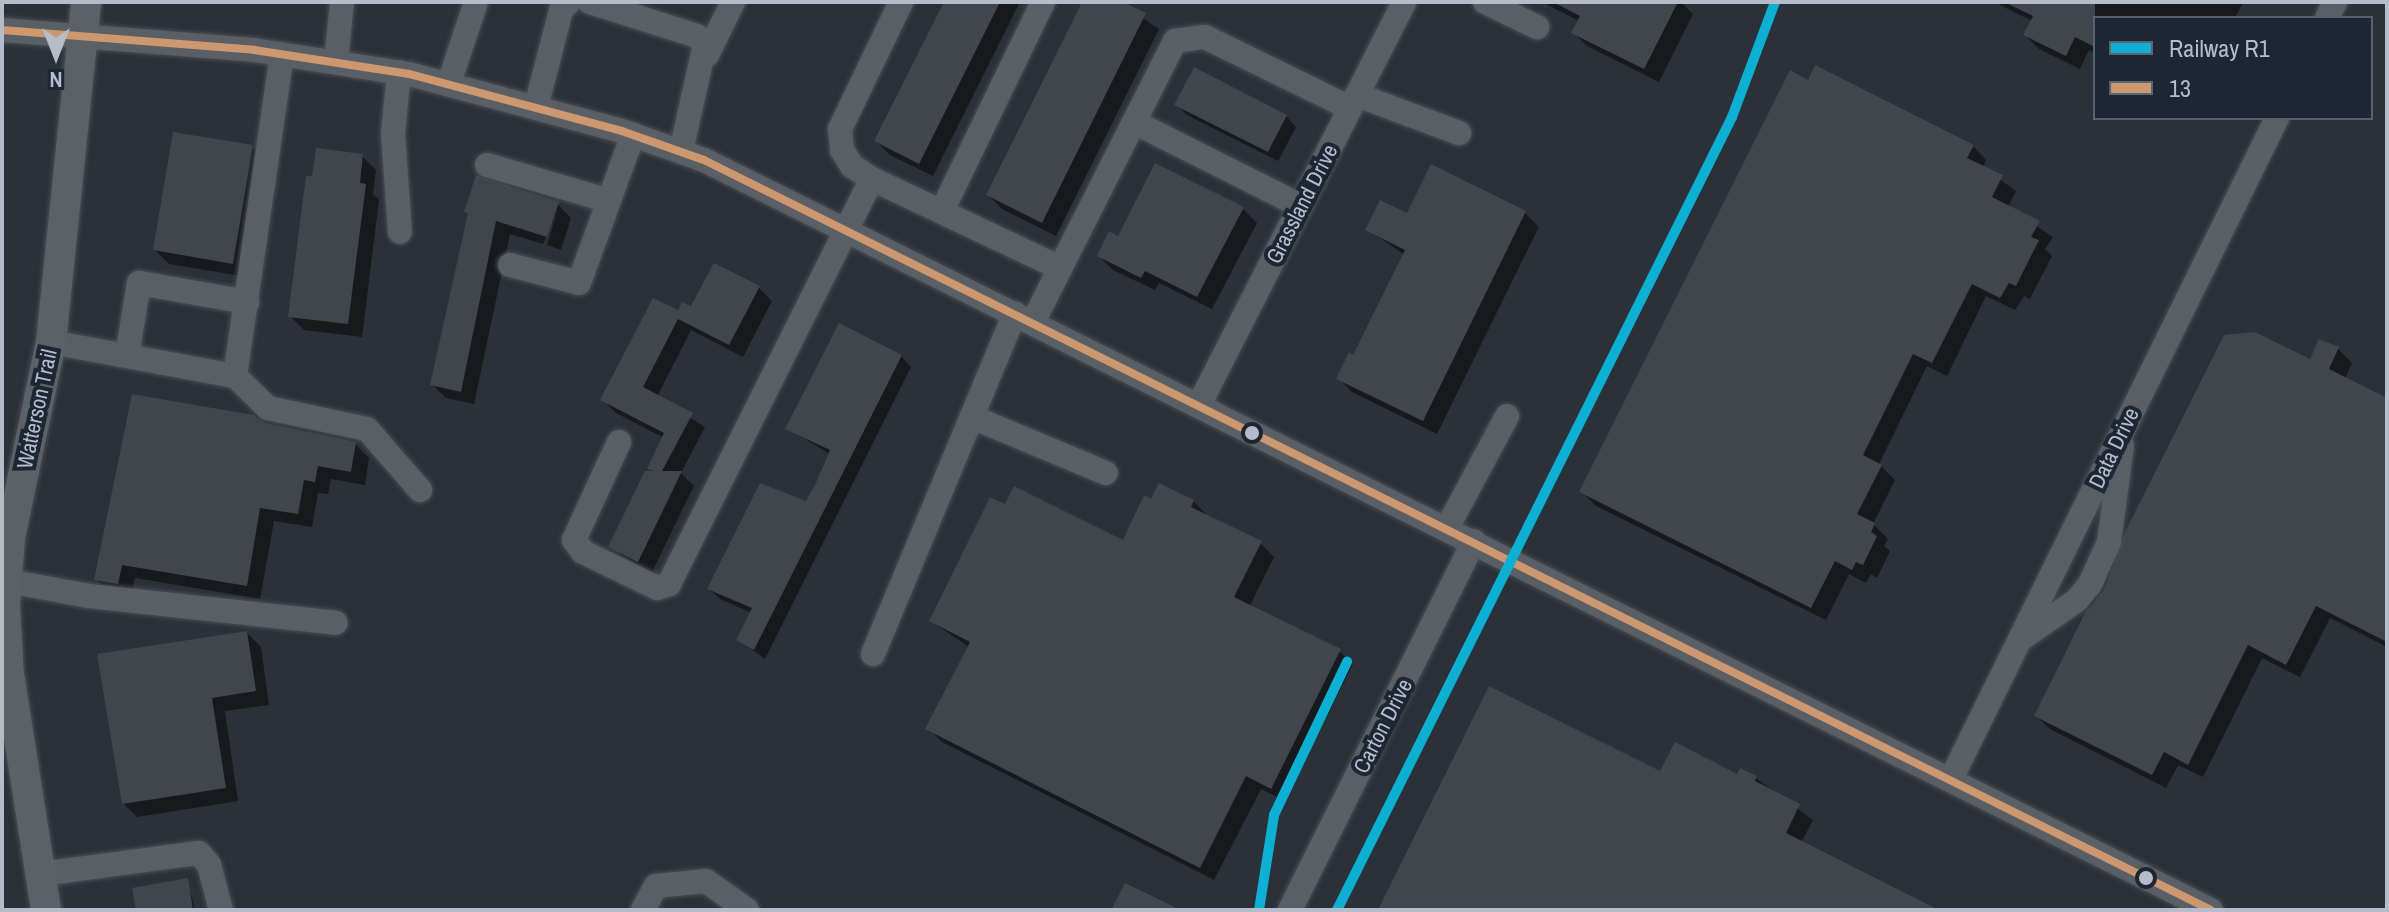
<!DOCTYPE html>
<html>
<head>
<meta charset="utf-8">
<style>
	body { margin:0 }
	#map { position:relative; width:2389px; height:912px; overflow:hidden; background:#2a3138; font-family:"Archivo Narrow",sans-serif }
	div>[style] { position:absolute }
	.shadow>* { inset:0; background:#0007 }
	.building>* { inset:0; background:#41464d }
	.roads { filter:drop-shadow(0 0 2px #484d53) drop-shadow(0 0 2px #484d53) }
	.minor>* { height:24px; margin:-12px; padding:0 12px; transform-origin:12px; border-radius:12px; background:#5a5f66 }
	.major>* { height:30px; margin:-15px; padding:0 15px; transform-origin:15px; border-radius:15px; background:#5c6168 }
	.bus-1>* { height:8px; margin:-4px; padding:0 4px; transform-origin:4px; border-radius:4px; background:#cd976f }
	.rail-1>* { height:10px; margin:-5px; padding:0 5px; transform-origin:5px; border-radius:5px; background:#0dafd3 }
	.dots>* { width:22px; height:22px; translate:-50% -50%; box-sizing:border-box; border:4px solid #1d2733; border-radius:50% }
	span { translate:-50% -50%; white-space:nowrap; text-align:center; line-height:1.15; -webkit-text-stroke:8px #1d2733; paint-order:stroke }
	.street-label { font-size:22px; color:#b4bdc9 }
	.frame { position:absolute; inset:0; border:4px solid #b4bdc9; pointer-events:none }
	.legend { position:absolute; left:2093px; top:16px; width:280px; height:104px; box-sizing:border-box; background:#1d2733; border:2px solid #59636f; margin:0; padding:10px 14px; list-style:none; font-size:24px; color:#b4bdc9 }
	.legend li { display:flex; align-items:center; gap:16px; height:40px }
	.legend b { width:40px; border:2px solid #59636f }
	.north { position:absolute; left:16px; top:16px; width:80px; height:80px; -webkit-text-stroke:6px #1d2733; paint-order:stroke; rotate:180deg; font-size:22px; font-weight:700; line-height:32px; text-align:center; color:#b4bdc9 }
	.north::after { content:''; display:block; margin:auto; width:28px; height:36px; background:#b4bdc9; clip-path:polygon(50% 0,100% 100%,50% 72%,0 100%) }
</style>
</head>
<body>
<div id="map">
	<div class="shadow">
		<i style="clip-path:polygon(946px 2px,1020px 2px,933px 176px,890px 155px,876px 141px)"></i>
		<i style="clip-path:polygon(1084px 2px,1119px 2px,1159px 29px,1056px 236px,1002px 209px,988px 195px)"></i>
		<i style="clip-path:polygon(1542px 2px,1681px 2px,1693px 14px,1659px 82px,1587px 46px,1573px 32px,1579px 21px)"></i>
		<i style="clip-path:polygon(1994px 2px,2243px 2px,2235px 18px,2095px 18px,2095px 53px,2089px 50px,2080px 69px,2039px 49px,2025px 35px,2032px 21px)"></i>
		<i style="clip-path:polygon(1176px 104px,1286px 116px,1296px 127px,1278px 161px,1187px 115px)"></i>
		<i style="clip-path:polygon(1973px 146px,1986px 160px,1983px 167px,2016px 191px,2008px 207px,2053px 237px,2045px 249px,2052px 256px,2030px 299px,2024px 296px,2015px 310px,1986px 296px,1947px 376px,1927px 366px,1879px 464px,1895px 480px,1873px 524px,1888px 539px,1884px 546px,1890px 551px,1877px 578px,1871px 574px,1866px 583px,1849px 574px,1826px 620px,1596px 506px,1582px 492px)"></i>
		<i style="clip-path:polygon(252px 147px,266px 161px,247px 277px,169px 264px,155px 250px)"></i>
		<i style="clip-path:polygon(362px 156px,376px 170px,373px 194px,379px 200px,362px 337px,304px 330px,290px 316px)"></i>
		<i style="clip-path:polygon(1432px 167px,1525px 213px,1539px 227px,1437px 434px,1352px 392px,1338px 378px,1354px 358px,1405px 255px,1368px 230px,1408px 216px)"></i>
		<i style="clip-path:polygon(557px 204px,571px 218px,561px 250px,547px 245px,558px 209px,543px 244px,510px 234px,474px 404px,446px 398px,432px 384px,470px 215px,466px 211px)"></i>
		<i style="clip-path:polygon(1243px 209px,1257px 223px,1212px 309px,1159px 283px,1155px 290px,1113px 270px,1099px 256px,1119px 238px)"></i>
		<i style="clip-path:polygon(759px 288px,772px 301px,743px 357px,691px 330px,657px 397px,705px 427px,681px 473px,694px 486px,651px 574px,610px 547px,655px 473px,649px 468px,664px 438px,616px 413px,603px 400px,679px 313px)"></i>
		<i style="clip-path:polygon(2338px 349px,2352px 363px,2345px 379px,2387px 400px,2387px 647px,2330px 618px,2300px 677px,2262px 658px,2203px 777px,2178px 765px,2166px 788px,2050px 729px,2036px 716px,2311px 362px)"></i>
		<i style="clip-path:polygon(901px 356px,911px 367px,765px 659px,739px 640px,752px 613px,720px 599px,709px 589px,807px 504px,830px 454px,787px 428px)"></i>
		<i style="clip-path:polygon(264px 425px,355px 444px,369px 458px,365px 485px,331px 479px,328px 494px,318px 493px,312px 527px,274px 521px,260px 599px,135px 578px,132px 597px,111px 594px,97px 580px)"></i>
		<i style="clip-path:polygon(1152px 501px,1193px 501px,1207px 515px,1260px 543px,1274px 557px,1250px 606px,1339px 651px,1353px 664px,1285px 801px,1261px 789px,1214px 880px,942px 742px,928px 728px,969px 647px,931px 621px,1006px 506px,1123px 542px)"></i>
		<i style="clip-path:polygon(247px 633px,261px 647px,269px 705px,225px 711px,238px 801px,137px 817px,123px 803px)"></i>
		<i style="clip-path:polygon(1661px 774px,1756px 778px,1813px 820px,1801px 843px,1932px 910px,1385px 910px)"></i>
		<i style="clip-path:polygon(187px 880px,195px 910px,138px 910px)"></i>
	</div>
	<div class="building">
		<i style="clip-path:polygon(944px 2px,1000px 2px,919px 164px,874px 141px)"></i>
		<i style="clip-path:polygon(1082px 2px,1123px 2px,1146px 13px,1042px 223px,986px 195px)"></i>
		<i style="clip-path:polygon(1553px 2px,1678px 2px,1644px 69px,1571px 33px,1580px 16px)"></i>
		<i style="clip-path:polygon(2004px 2px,2095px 2px,2095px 47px,2075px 37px,2066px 56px,2023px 35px,2033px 16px)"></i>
		<i style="clip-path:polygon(1815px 65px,1974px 145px,1967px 158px,2003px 175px,1992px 197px,2040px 221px,2031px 237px,2039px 240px,2016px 286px,2009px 283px,2000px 298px,1972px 284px,1932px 363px,1913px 354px,1863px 455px,1882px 465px,1857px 514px,1875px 523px,1871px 532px,1877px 536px,1863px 565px,1856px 562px,1852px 570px,1835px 561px,1811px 608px,1579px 492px,1790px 70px,1808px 80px)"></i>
		<i style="clip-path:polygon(1194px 67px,1287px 115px,1268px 152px,1174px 105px)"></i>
		<i style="clip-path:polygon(173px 132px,253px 145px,233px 264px,153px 250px)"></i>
		<i style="clip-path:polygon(316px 148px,363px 154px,360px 183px,366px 184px,348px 324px,288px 317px,306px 176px,312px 176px)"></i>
		<i style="clip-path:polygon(1155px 163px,1244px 207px,1197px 297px,1145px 271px,1141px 278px,1097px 256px,1109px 231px,1118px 236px)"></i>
		<i style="clip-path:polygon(1431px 164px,1526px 211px,1423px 421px,1336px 379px,1349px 352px,1353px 355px,1405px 250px,1365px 230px,1380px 200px,1407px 213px)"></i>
		<i style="clip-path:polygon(476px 175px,559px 202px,547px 237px,496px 221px,461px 392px,430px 385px,468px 213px,464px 212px)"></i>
		<i style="clip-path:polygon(714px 263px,760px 286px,729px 345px,678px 319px,643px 387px,693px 413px,662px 471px,682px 471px,638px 562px,608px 547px,645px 471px,653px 471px,647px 469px,664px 433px,600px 400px,653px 298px,678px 310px,682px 302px,691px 306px)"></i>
		<i style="clip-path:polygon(839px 323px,902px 355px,754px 650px,736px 640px,752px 608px,707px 589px,760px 483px,806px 501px,815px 485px,830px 450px,785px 429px)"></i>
		<i style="clip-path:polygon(2255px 332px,2310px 359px,2319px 339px,2339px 347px,2329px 369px,2387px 398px,2387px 642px,2316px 606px,2286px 665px,2248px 645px,2188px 765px,2164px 752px,2152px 775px,2034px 716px,2085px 613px,2104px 590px,2125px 532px,2224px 335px)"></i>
		<i style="clip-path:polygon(132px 394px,253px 415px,265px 423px,356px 442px,351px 472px,318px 466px,315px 482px,304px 480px,298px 514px,260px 508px,247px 586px,122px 565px,118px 584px,94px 580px)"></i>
		<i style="clip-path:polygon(1159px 483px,1194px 500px,1191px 507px,1262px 541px,1234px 597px,1341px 649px,1271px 789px,1246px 776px,1200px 868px,925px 729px,970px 642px,929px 621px,990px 497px,1005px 504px,1014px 486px,1123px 540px,1144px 495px,1151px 499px)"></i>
		<i style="clip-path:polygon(247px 631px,256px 691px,212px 698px,226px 788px,122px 804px,97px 654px)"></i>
		<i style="clip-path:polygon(1489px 686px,1660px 771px,1675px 742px,1737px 774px,1740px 768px,1757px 776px,1755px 781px,1800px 804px,1786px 833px,1939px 910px,1378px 910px)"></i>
		<i style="clip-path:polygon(188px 878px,193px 910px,136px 910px,132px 888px)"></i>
		<i style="clip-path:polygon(1125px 883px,1181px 910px,1111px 910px)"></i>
	</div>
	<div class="roads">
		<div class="minor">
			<i style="left:590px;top:2px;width:112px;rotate:17.6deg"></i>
			<i style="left:697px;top:36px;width:11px;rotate:45deg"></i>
			<i style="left:705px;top:44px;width:110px;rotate:102.6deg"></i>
			<i style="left:1485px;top:2px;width:58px;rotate:25.7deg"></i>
			<i style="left:2327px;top:18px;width:18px;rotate:-63deg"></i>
			<i style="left:2px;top:30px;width:253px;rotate:4.5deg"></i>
			<i style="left:254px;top:50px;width:157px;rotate:8.8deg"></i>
			<i style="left:409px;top:74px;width:220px;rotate:15deg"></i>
			<i style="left:622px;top:131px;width:87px;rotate:19.5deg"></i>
			<i style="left:704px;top:160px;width:1683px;rotate:26.46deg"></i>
			<i style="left:707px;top:55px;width:59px;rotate:-63.9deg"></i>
			<i style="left:336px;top:61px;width:59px;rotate:-84.2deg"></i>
			<i style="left:399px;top:72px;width:61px;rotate:95.6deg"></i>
			<i style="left:393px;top:133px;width:99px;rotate:86deg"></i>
			<i style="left:449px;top:83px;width:85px;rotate:-71.6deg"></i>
			<i style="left:1357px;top:95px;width:109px;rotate:20.4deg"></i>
			<i style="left:536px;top:107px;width:100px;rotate:-75.5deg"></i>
			<i style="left:561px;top:10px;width:11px;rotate:-45deg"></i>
			<i style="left:1134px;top:122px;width:187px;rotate:26.7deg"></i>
			<i style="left:487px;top:165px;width:127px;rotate:16.4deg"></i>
			<i style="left:872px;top:179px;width:208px;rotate:25.3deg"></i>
			<i style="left:942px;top:211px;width:232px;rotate:-64.2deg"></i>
			<i style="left:510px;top:265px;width:71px;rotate:14.6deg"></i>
			<i style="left:579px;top:283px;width:158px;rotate:-70deg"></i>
			<i style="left:1033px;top:322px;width:315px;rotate:-63.2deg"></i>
			<i style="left:1175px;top:41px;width:30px;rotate:-8deg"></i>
			<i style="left:1205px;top:37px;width:161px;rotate:26.1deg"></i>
			<i style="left:51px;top:342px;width:187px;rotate:10.5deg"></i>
			<i style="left:235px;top:376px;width:325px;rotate:-81.7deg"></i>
			<i style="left:127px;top:356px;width:74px;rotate:-80.7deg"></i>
			<i style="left:139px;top:283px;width:110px;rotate:10deg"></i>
			<i style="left:235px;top:376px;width:46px;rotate:44.1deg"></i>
			<i style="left:268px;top:408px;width:101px;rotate:12deg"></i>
			<i style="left:367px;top:429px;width:81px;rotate:49deg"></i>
			<i style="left:1199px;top:405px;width:452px;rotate:-63deg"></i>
			<i style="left:972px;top:417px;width:145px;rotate:22.7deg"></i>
			<i style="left:619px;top:442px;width:108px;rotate:114.7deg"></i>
			<i style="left:574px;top:540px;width:15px;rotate:53deg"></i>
			<i style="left:583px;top:552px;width:82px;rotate:25.9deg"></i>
			<i style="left:657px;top:588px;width:13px;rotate:-18deg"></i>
			<i style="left:669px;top:584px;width:453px;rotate:-63.4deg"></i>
			<i style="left:872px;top:179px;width:24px;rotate:-147deg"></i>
			<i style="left:852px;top:166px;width:19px;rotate:-122deg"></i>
			<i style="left:842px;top:150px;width:21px;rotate:-95deg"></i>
			<i style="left:840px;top:129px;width:141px;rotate:-64.3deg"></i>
			<i style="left:1447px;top:528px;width:127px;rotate:-61.8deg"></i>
			<i style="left:2px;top:580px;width:88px;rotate:10.4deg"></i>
			<i style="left:89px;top:596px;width:248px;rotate:6.2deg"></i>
			<i style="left:2021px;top:639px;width:68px;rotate:-34.9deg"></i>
			<i style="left:2077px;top:600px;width:21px;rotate:-51deg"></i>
			<i style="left:2090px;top:584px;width:46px;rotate:-65.7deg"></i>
			<i style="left:2109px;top:542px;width:97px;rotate:-82.3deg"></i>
			<i style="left:873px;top:654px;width:369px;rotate:-67.4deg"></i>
			<i style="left:1951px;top:779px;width:737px;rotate:-63.75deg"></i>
			<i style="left:41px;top:874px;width:159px;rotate:-7.6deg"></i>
			<i style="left:199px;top:853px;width:16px;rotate:50deg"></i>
			<i style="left:209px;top:865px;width:47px;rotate:75.1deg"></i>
			<i style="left:643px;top:910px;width:27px;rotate:-62deg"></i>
			<i style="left:656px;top:886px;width:50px;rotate:-5.7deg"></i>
			<i style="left:706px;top:881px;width:50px;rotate:35.3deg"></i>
			<i style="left:1290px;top:910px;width:412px;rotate:-63.5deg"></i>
		</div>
		<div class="major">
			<i style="left:46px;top:910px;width:238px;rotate:-98.9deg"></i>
			<i style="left:9px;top:675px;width:70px;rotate:-93.3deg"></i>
			<i style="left:5px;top:605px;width:67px;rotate:-85.7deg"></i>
			<i style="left:10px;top:538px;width:200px;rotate:-78.2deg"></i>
			<i style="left:51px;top:342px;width:342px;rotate:-84.1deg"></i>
		</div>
	</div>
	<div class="bus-1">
		<i style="left:2px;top:30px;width:253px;rotate:4.5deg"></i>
		<i style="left:254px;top:50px;width:157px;rotate:8.8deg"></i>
		<i style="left:409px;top:74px;width:220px;rotate:15deg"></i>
		<i style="left:622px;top:131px;width:87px;rotate:19.5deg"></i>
		<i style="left:704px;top:160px;width:1683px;rotate:26.46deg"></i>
	</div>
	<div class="rail-1">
		<i style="left:1259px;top:910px;width:96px;rotate:-81deg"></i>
		<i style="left:1274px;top:815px;width:170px;rotate:-64.5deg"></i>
		<i style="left:1337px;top:910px;width:886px;rotate:-63.52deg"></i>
		<i style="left:1732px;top:117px;width:123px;rotate:-69.5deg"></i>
	</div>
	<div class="dots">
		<i style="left:1252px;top:433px;background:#b4bdc9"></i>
		<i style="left:2146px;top:878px;background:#b4bdc9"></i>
	</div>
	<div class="street-label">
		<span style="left:1302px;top:204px;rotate:-63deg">Grassland Drive</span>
		<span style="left:37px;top:409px;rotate:-78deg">Watterson Trail</span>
		<span style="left:2114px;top:448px;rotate:-64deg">Data Drive</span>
		<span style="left:1383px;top:726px;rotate:-63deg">Carton Drive</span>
	</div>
	<div class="frame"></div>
	<ul class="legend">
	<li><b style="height:10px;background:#0dafd3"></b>Railway R1</li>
	<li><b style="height:10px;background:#cd976f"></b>13</li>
	</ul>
	<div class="north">N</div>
</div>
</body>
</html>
